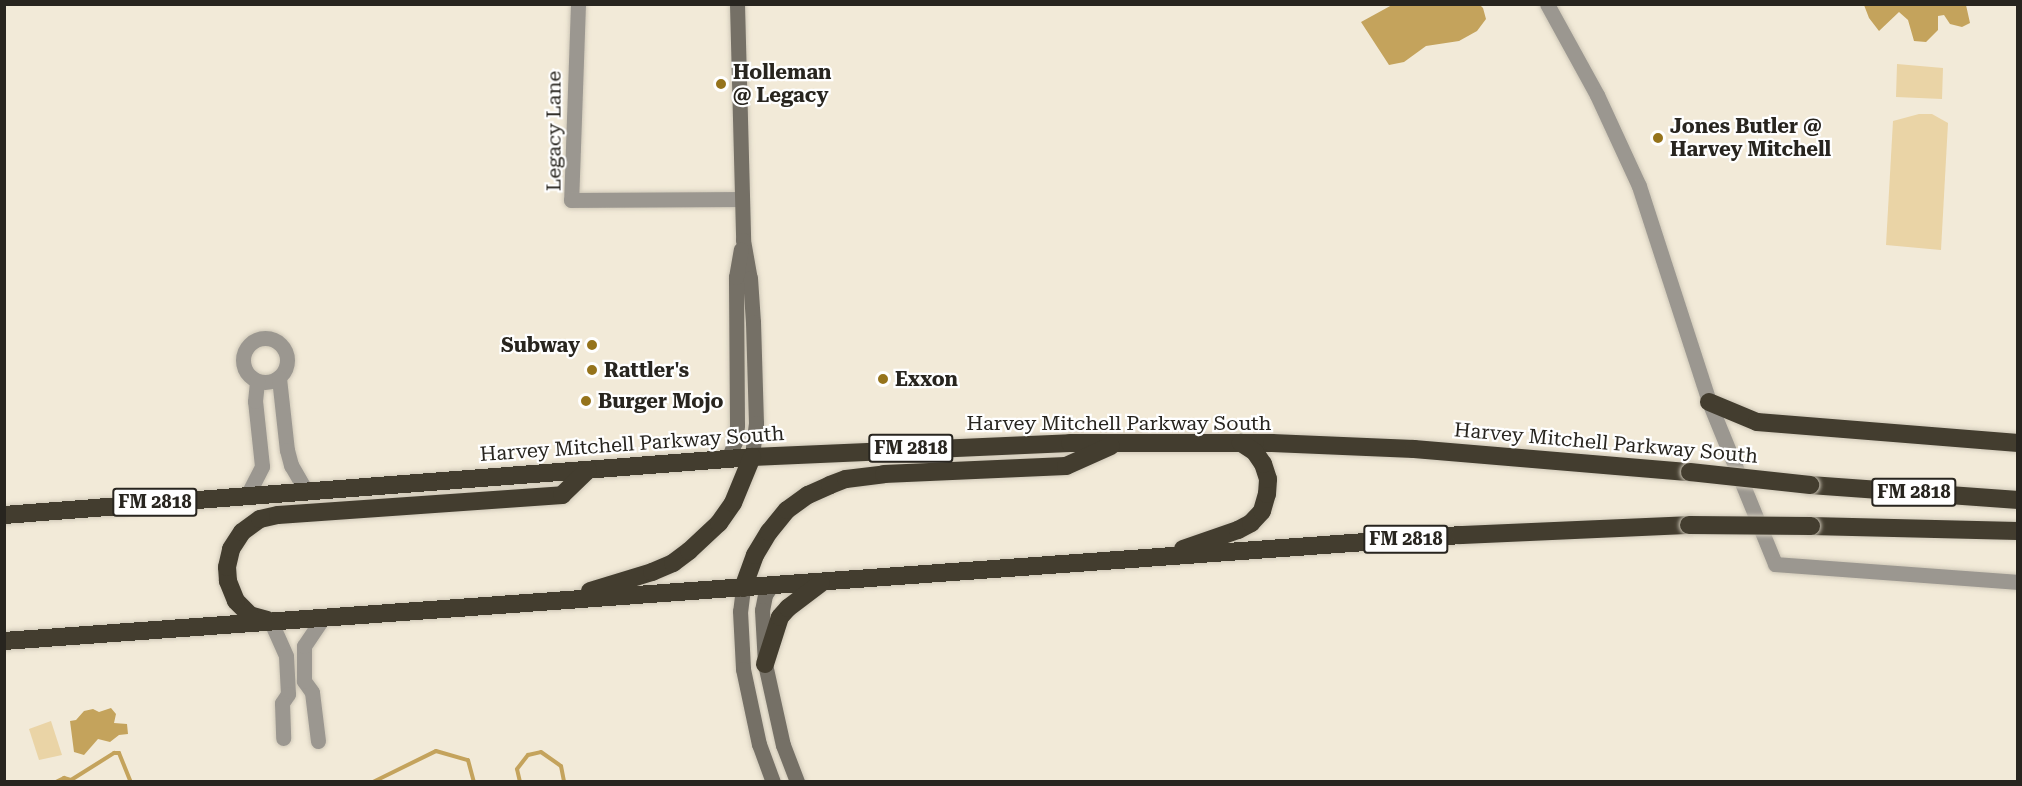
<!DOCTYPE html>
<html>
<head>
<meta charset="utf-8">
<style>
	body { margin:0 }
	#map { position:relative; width:2022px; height:786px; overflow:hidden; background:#f2ead8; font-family:"Roboto Serif",serif }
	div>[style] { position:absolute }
	.green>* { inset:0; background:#ead4a6 }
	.water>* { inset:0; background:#c4a35c }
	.stream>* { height:4px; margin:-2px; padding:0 2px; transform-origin:2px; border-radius:2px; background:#c4a35c }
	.roads { filter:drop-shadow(0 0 2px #cec7b7) drop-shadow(0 0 2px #cec7b7) }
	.street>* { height:15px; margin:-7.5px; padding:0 7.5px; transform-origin:7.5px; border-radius:7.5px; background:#9b9790 }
	.street>.ring { margin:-7.5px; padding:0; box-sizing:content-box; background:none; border:15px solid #9b9790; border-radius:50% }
	.secondary>* { height:15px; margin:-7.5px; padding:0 7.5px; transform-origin:7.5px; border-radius:7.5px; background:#757066 }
	.highway>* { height:18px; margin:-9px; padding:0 9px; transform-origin:9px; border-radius:9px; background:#433d2f }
	.bridges { filter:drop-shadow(0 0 2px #cec7b7) drop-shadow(0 0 2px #cec7b7) }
	.highway-bridge>* { height:18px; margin:-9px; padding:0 9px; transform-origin:9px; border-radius:9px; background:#433d2f }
	.dots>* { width:16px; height:16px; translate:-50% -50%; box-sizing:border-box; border:3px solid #fff; border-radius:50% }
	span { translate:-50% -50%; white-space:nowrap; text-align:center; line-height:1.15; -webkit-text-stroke:4.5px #fff; paint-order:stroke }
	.shield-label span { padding:2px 4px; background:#fff; border:2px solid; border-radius:4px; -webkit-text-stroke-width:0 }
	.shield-label { font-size:18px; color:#28251f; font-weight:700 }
	.poi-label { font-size:20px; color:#28251f; font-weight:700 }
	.left { translate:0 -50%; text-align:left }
	.right { translate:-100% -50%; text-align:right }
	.street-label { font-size:20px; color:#28251f }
	.frame { position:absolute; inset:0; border:6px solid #28251f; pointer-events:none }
</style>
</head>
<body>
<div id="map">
	<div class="green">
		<i style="clip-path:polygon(1897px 64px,1943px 68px,1942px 99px,1896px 97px)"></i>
		<i style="clip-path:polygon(1919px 114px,1932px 114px,1948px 123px,1941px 250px,1886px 245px,1893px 121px)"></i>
		<i style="clip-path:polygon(51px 721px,62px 755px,39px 760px,29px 729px)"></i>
	</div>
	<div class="water">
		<i style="clip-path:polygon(1392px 5px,1480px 5px,1483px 8px,1486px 19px,1477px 31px,1459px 41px,1426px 46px,1404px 62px,1389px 65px,1361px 22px)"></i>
		<i style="clip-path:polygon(1864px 5px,1966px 5px,1970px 23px,1962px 27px,1950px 24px,1944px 15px,1938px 16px,1938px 30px,1926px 42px,1914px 41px,1908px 20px,1899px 12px,1879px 31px,1869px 18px)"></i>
		<i style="clip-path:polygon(111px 708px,116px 714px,114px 723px,127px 724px,128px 734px,119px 735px,110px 742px,98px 739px,84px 755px,74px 752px,70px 721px,76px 720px,84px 711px,93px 709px,99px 712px)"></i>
	</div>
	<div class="stream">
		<i style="left:56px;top:782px;width:9px;rotate:-27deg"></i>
		<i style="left:64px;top:778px;width:7px;rotate:16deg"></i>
		<i style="left:71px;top:780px;width:51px;rotate:-32.1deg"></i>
		<i style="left:114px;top:753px;width:5px"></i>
		<i style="left:119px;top:753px;width:31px;rotate:68deg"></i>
		<i style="left:373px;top:782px;width:70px;rotate:-26.2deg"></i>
		<i style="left:436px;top:751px;width:33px;rotate:16deg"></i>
		<i style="left:468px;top:760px;width:23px;rotate:75deg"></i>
		<i style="left:520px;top:782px;width:13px;rotate:-103deg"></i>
		<i style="left:517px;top:769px;width:18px;rotate:-52deg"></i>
		<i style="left:528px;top:755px;width:13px;rotate:-13deg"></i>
		<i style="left:541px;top:752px;width:24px;rotate:35deg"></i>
		<i style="left:561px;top:766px;width:16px;rotate:79deg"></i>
	</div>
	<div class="roads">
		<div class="street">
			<i style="left:578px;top:4px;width:196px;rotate:92deg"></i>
			<i style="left:571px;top:200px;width:170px;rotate:-0.3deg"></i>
			<i style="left:1547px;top:4px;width:104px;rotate:61.2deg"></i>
			<i style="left:1597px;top:95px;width:100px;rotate:65.2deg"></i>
			<i style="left:1639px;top:186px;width:227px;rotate:72deg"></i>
			<i style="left:1709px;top:402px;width:175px;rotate:67.8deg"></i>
			<i style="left:1775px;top:564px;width:244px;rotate:4.2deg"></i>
			<i class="ring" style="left:243px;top:338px;width:29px;height:29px"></i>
			<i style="left:279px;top:378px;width:72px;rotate:83.7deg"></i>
			<i style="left:287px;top:450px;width:16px;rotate:75deg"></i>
			<i style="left:291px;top:465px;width:30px;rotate:60deg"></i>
			<i style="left:248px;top:494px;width:31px;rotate:-63deg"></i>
			<i style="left:262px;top:466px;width:65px;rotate:-96.1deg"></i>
			<i style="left:255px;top:401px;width:20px;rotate:-84deg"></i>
			<i style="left:271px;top:622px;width:37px;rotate:66deg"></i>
			<i style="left:286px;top:656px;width:38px;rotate:87deg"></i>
			<i style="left:288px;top:694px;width:11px;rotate:124deg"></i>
			<i style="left:282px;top:703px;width:35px;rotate:88deg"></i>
			<i style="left:318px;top:741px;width:49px;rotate:-97deg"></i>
			<i style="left:312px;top:692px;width:14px;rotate:-126deg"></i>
			<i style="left:304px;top:681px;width:35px;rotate:-90deg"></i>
			<i style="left:304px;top:646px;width:34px;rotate:-56deg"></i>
		</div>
		<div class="secondary">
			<i style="left:737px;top:4px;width:236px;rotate:88.5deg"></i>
			<i style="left:743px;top:240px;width:39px;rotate:80deg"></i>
			<i style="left:750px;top:278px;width:44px;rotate:86.1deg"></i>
			<i style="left:753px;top:322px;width:101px;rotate:88.3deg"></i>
			<i style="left:756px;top:423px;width:34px;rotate:97deg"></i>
			<i style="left:728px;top:459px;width:18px;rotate:-68deg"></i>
			<i style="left:735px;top:442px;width:17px;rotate:-83deg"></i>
			<i style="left:737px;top:425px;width:148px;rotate:-90.4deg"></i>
			<i style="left:736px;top:277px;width:28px;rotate:-80deg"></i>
			<i style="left:771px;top:586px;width:11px;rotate:124deg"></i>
			<i style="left:765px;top:595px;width:15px;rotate:101deg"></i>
			<i style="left:762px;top:610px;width:54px;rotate:86.8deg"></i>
			<i style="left:765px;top:664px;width:83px;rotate:77.5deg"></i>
			<i style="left:783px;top:745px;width:40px;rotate:69deg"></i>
			<i style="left:743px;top:588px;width:23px;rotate:97deg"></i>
			<i style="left:740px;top:611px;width:58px;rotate:87deg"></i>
			<i style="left:743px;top:669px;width:77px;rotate:78deg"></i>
			<i style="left:759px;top:744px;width:40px;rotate:69.8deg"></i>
		</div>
		<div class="highway">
			<i style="left:1709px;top:402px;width:52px;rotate:22.6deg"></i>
			<i style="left:1757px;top:422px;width:262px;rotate:4.6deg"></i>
			<i style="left:1810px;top:485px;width:209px;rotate:4.1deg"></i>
			<i style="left:4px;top:515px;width:750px;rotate:-4.43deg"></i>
			<i style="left:752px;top:457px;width:318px;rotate:-2.5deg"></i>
			<i style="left:1070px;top:443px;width:202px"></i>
			<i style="left:1272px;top:443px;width:142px;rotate:2.4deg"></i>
			<i style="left:1414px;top:449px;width:277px;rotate:4.8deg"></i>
			<i style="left:1811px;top:526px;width:207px;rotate:1.4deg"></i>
			<i style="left:1183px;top:549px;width:58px;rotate:-19.1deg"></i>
			<i style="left:1238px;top:530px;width:15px;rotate:-28deg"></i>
			<i style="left:1251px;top:523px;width:16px;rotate:-47deg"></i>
			<i style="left:1262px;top:511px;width:18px;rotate:-74deg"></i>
			<i style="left:1267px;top:494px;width:15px;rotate:-86deg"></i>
			<i style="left:1268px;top:479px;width:16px;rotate:-108deg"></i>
			<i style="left:1263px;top:464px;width:14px;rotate:-124deg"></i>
			<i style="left:1255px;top:452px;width:17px;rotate:-147deg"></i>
			<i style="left:743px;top:588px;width:35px;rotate:-70deg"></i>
			<i style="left:755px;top:555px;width:27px;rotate:-59deg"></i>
			<i style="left:769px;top:532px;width:28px;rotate:-51deg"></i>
			<i style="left:787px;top:510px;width:26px;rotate:-36deg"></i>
			<i style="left:808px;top:495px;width:24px;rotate:-24deg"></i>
			<i style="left:830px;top:485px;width:17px;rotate:-21deg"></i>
			<i style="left:846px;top:479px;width:38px;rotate:-7deg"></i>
			<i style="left:884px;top:474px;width:182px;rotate:-2.5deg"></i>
			<i style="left:1066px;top:466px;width:49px;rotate:-24deg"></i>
			<i style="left:590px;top:591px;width:65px;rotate:-17deg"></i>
			<i style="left:652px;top:572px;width:23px;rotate:-23deg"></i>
			<i style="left:673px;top:563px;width:20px;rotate:-37deg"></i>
			<i style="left:689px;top:551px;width:41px;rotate:-43deg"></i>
			<i style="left:719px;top:523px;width:24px;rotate:-55deg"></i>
			<i style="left:733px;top:503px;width:50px;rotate:-67.6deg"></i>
			<i style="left:267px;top:620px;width:18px;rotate:-164deg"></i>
			<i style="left:250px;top:615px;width:20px;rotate:-135deg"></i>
			<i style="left:236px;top:601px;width:22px;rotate:-112deg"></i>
			<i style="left:228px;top:581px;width:14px;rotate:-94deg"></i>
			<i style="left:227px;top:567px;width:18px;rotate:-77deg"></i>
			<i style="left:231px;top:549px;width:20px;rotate:-57deg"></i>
			<i style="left:242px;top:532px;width:22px;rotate:-36deg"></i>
			<i style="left:260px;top:519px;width:18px;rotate:-13deg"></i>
			<i style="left:278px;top:515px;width:285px;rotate:-4deg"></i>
			<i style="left:562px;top:495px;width:36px;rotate:-44deg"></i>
			<i style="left:4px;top:641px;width:1460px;rotate:-4.16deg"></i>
			<i style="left:1460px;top:535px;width:229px;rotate:-2.5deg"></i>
			<i style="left:765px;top:664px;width:49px;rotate:-72.3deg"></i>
			<i style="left:780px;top:617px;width:12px;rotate:-48deg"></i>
			<i style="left:788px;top:608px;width:41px;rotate:-37.1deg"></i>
		</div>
	</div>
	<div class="bridges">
		<div class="highway-bridge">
			<i style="left:1690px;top:472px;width:121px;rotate:6.2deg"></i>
			<i style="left:1689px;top:525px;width:122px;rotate:0.5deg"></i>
		</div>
	</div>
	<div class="dots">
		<i style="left:721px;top:84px;background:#95731b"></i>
		<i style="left:1658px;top:138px;background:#95731b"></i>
		<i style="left:592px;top:345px;background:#95731b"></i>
		<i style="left:592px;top:370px;background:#95731b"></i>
		<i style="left:883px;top:379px;background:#95731b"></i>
		<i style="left:586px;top:401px;background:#95731b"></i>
	</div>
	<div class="shield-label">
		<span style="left:911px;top:448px">FM 2818</span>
		<span style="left:1914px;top:492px">FM 2818</span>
		<span style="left:155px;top:502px">FM 2818</span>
		<span style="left:1406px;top:539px">FM 2818</span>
	</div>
	<div class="poi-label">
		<span class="left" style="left:733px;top:84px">Holleman<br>@ Legacy</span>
		<span class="left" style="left:1670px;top:138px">Jones Butler @<br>Harvey Mitchell</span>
		<span class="right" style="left:580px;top:345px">Subway</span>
		<span class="left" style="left:604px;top:370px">Rattler's</span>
		<span class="left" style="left:895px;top:379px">Exxon</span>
		<span class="left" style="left:598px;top:401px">Burger Mojo</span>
	</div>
	<div class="street-label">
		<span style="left:554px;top:131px;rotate:-90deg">Legacy Lane</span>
		<span style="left:1119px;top:423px">Harvey Mitchell Parkway South</span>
		<span style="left:1606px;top:443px;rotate:5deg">Harvey Mitchell Parkway South</span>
		<span style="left:632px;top:444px;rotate:-4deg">Harvey Mitchell Parkway South</span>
	</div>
	<div class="frame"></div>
</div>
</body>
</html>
